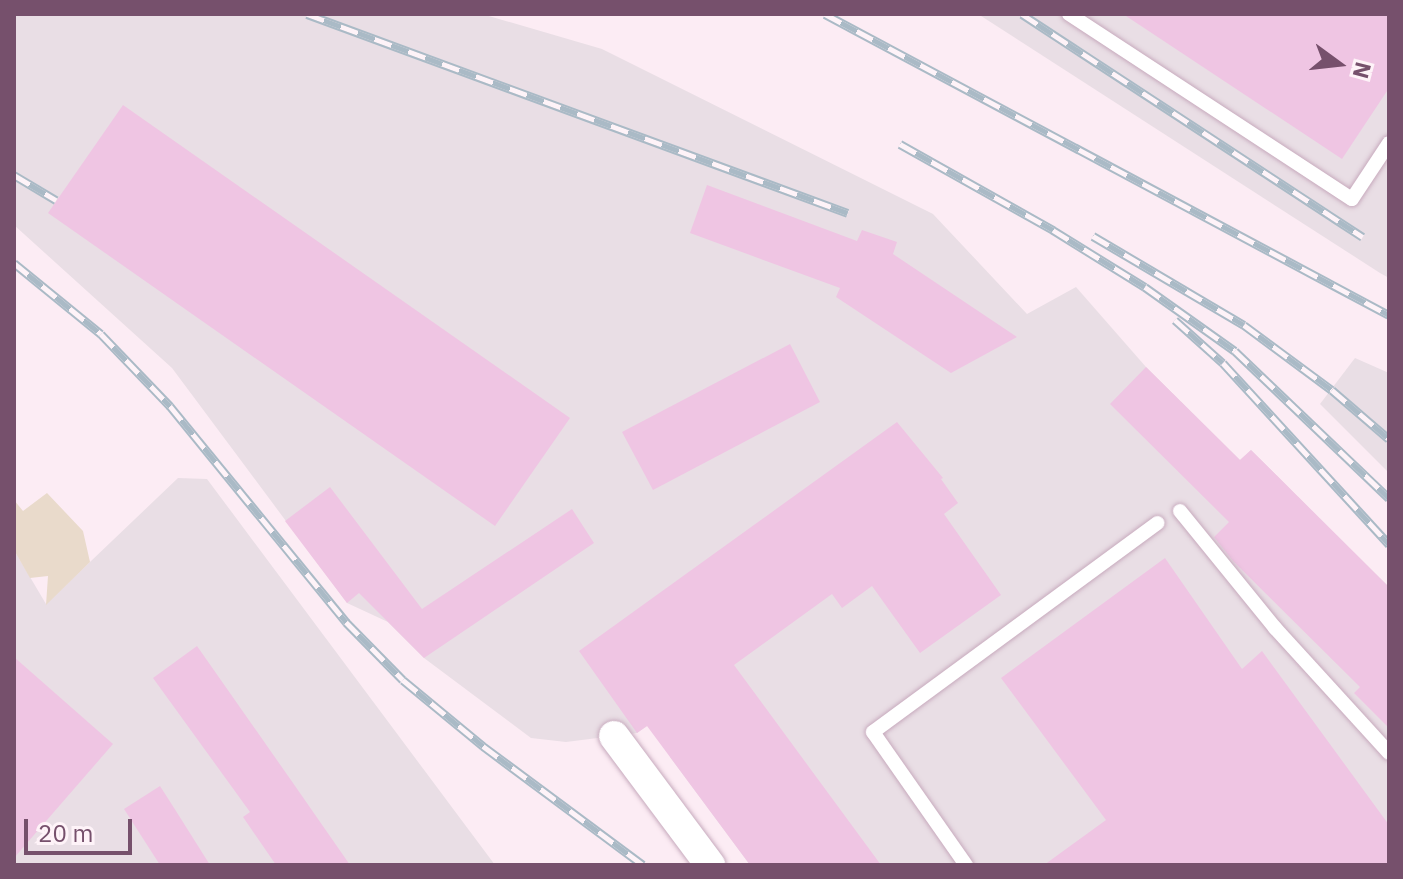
<!DOCTYPE html>
<html>
<head>
<meta charset="utf-8">
<style>
	body { margin:0 }
	#map { position:relative; width:1403px; height:879px; overflow:hidden; background:#fcecf4; font-family:"IBM Plex Sans",sans-serif }
	div>[style] { position:absolute }
	.industrial>* { inset:0; background:#e9dee5 }
	.green>* { inset:0; background:#e9dacb }
	.building>* { inset:0; background:#efc5e3 }
	.roads { filter:drop-shadow(0 0 2px #c7aabd) drop-shadow(0 0 2px #c7aabd) }
	.service>* { height:14px; margin:-7px; padding:0 7px; transform-origin:7px; border-radius:7px; background:#fff }
	.minor>* { height:30px; margin:-15px; padding:0 15px; transform-origin:15px; border-radius:15px; background:#fff }
	.rail>* { height:9px; margin-top:-4.5px; transform-origin:0; background:repeating-linear-gradient(90deg,#fef3f8 0 18px,#aabac6 0 36px); box-sizing:border-box; border-block:2px solid #aabac6 }
	span { translate:-50% -50%; white-space:nowrap; text-align:center; line-height:1.15; -webkit-text-stroke:6px #fef3f8; paint-order:stroke }
	.frame { position:absolute; inset:0; border:16px solid #76506c; pointer-events:none }
	.north { position:absolute; left:1299px; top:24px; width:80px; height:80px; -webkit-text-stroke:6px #fef3f8; paint-order:stroke; rotate:105deg; font-size:22px; font-weight:700; line-height:32px; text-align:center; color:#76506c }
	.north::after { content:''; display:block; margin:auto; width:28px; height:36px; background:#76506c; clip-path:polygon(50% 0,100% 100%,50% 72%,0 100%) }
	.scale { position:absolute; left:24px; top:819px; width:108px; height:36px; box-sizing:border-box; border:4px solid #76506c; border-top:0; padding-left:10px; font-size:24px; line-height:28px; white-space:nowrap; color:#76506c; -webkit-text-stroke:6px #fef3f8; paint-order:stroke }
</style>
</head>
<body>
<div id="map">
	<div class="industrial">
		<i style="clip-path:polygon(14px 14px,482px 14px,602px 49px,933px 214px,1027px 314px,1076px 287px,1146px 367px,1240px 460px,1251px 450px,1389px 587px,1389px 865px,750px 865px,670px 757px,686px 746px,663px 715px,637px 733px,566px 742px,531px 738px,424px 658px,388px 622px,347px 603px,172px 368px,14px 225px)"></i>
		<i style="clip-path:polygon(978px 14px,1389px 14px,1389px 278px,1380px 273px)"></i>
		<i style="clip-path:polygon(1355px 358px,1389px 373px,1389px 473px,1320px 404px)"></i>
		<i style="clip-path:polygon(178px 478px,207px 479px,495px 865px,14px 865px,14px 550px,46px 604px)"></i>
	</div>
	<div class="green">
		<i style="clip-path:polygon(47px 493px,83px 531px,90px 562px,46px 605px,48px 576px,30px 578px,14px 550px,14px 500px,23px 511px)"></i>
	</div>
	<div class="building">
		<i style="clip-path:polygon(1123px 14px,1389px 14px,1389px 88px,1342px 159px)"></i>
		<i style="clip-path:polygon(123px 105px,570px 418px,495px 526px,48px 213px)"></i>
		<i style="clip-path:polygon(707px 185px,857px 241px,862px 230px,897px 242px,893px 254px,1017px 337px,951px 373px,836px 297px,840px 288px,690px 233px)"></i>
		<i style="clip-path:polygon(790px 344px,820px 402px,653px 490px,622px 432px)"></i>
		<i style="clip-path:polygon(1146px 367px,1240px 460px,1251px 450px,1389px 587px,1389px 728px,1354px 693px,1360px 687px,1233px 561px,1214px 537px,1229px 522px,1110px 404px)"></i>
		<i style="clip-path:polygon(897px 422px,943px 478px,941px 479px,958px 503px,944px 514px,1001px 595px,920px 653px,872px 586px,842px 608px,832px 594px,734px 665px,881px 865px,750px 865px,647px 726px,637px 733px,579px 651px)"></i>
		<i style="clip-path:polygon(330px 487px,422px 609px,572px 509px,594px 543px,424px 658px,359px 593px,347px 603px,285px 521px)"></i>
		<i style="clip-path:polygon(1165px 558px,1242px 669px,1262px 651px,1389px 825px,1389px 865px,1044px 865px,1106px 820px,1001px 678px)"></i>
		<i style="clip-path:polygon(197px 646px,293px 783px,350px 865px,276px 865px,243px 817px,250px 812px,153px 678px)"></i>
		<i style="clip-path:polygon(14px 657px,113px 744px,14px 858px)"></i>
		<i style="clip-path:polygon(160px 786px,176px 811px,210px 865px,160px 865px,124px 809px)"></i>
	</div>
	<div class="roads">
		<div class="service">
			<i style="left:1069px;top:14px;width:338px;rotate:33.2deg"></i>
			<i style="left:1352px;top:199px;width:67px;rotate:-56.5deg"></i>
			<i style="left:1180px;top:511px;width:151px;rotate:50.9deg"></i>
			<i style="left:1275px;top:628px;width:169px;rotate:47.6deg"></i>
			<i style="left:966px;top:865px;width:162px;rotate:-125deg"></i>
			<i style="left:873px;top:732px;width:353px;rotate:-36.3deg"></i>
		</div>
		<div class="minor">
			<i style="left:614px;top:736px;width:161px;rotate:53.3deg"></i>
		</div>
	</div>
	<div class="rail">
		<i style="left:307px;top:14px;width:576px;rotate:20.2deg"></i>
		<i style="left:825px;top:14px;width:639px;rotate:28.09deg"></i>
		<i style="left:1022px;top:14px;width:407px;rotate:33.2deg"></i>
		<i style="left:900px;top:144px;width:176px;rotate:29.3deg"></i>
		<i style="left:1053px;top:230px;width:108px;rotate:31.8deg"></i>
		<i style="left:1145px;top:287px;width:110px;rotate:35.4deg"></i>
		<i style="left:1235px;top:351px;width:213px;rotate:43.7deg"></i>
		<i style="left:14px;top:175px;width:49px;rotate:30.8deg"></i>
		<i style="left:1093px;top:236px;width:175px;rotate:30.5deg"></i>
		<i style="left:1244px;top:325px;width:109px;rotate:36.5deg"></i>
		<i style="left:1332px;top:390px;width:75px;rotate:40.7deg"></i>
		<i style="left:14px;top:263px;width:112px;rotate:39.2deg"></i>
		<i style="left:101px;top:334px;width:100px;rotate:46.2deg"></i>
		<i style="left:170px;top:406px;width:279px;rotate:50.8deg"></i>
		<i style="left:346px;top:622px;width:81px;rotate:45.5deg"></i>
		<i style="left:403px;top:680px;width:104px;rotate:39.5deg"></i>
		<i style="left:483px;top:746px;width:199px;rotate:36.6deg"></i>
		<i style="left:1175px;top:320px;width:64px;rotate:41.9deg"></i>
		<i style="left:1223px;top:363px;width:246px;rotate:47.5deg"></i>
	</div>
	<div class="frame"></div>
	<div class="north">N</div>
	<div class="scale">20 m</div>
</div>
</body>
</html>
